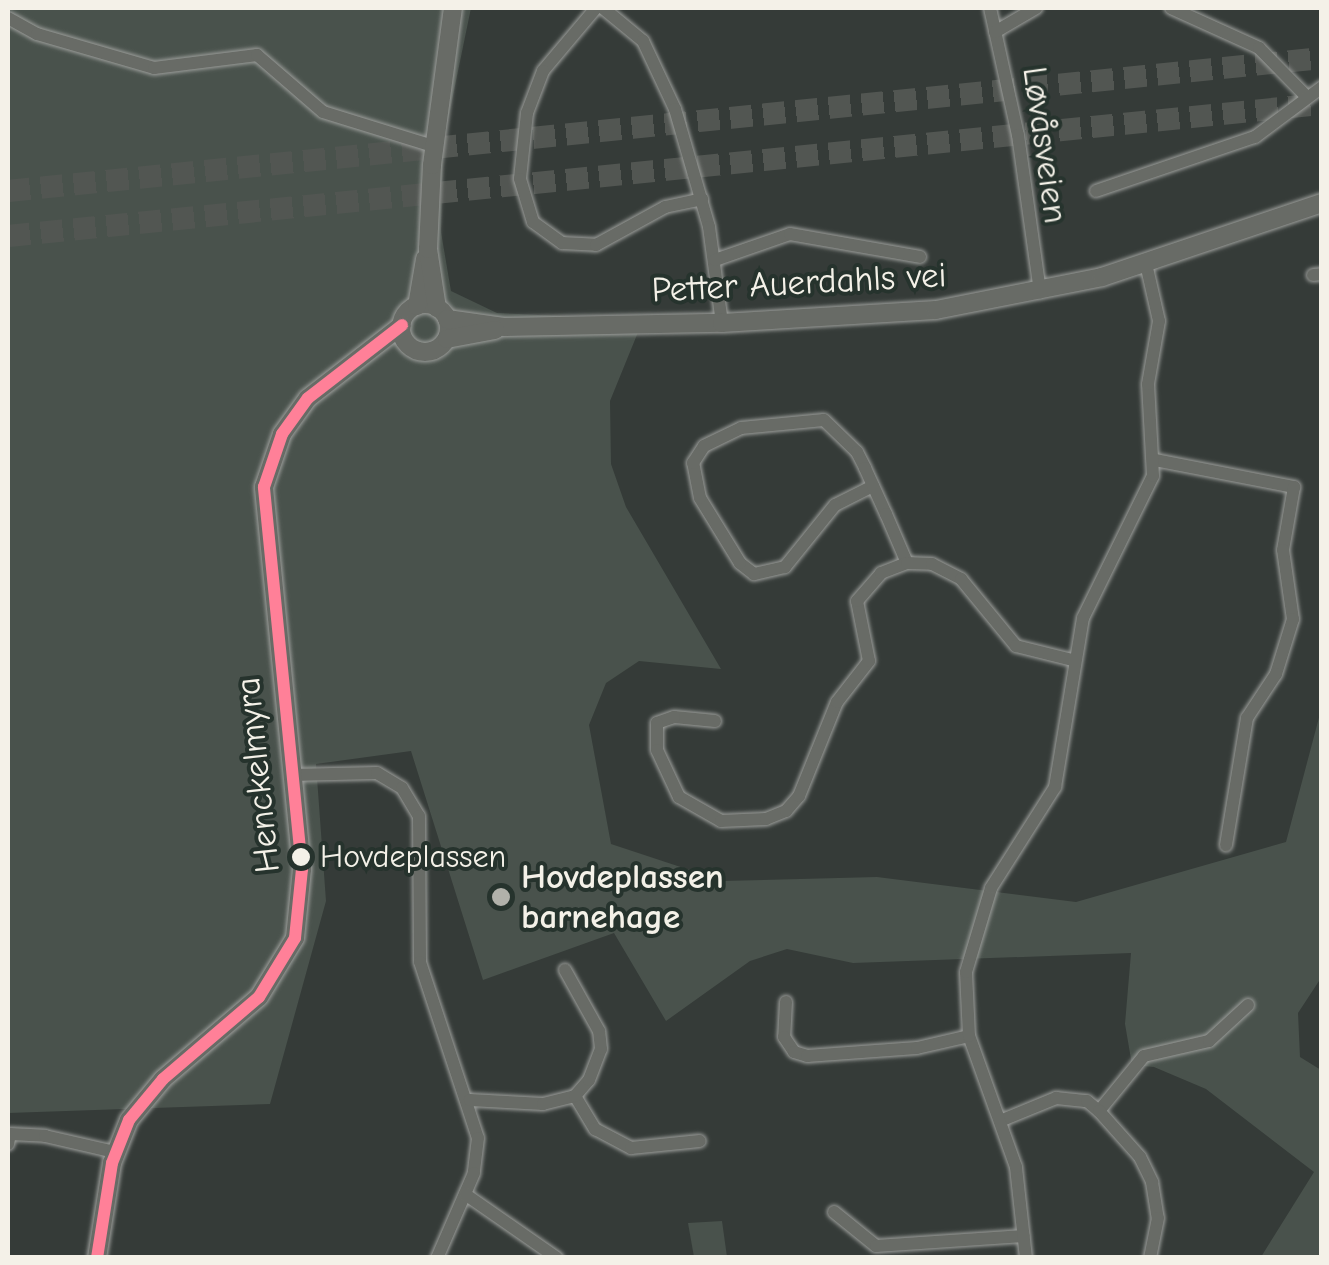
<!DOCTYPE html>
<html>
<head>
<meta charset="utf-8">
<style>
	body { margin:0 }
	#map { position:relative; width:1329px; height:1265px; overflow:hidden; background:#353b38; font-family:"Comic Neue",sans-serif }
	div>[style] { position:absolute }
	.green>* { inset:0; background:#49524c }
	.highway-tunnel>* { height:22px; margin-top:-11px; transform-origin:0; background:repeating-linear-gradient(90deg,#525652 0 22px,transparent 0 33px) }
	.roads { filter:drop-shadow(0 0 2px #9c9e9b) drop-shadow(0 0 2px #9c9e9b) }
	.street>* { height:12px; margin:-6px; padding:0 6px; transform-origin:6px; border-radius:6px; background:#686b66 }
	.secondary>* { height:18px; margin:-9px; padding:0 9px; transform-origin:9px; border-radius:9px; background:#686b66 }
	.secondary>.ring { margin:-9px; padding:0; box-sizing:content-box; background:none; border:18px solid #686b66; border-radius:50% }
	.bus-1>* { height:12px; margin:-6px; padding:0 6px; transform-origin:6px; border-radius:6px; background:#ff8098 }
	.dots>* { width:28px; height:28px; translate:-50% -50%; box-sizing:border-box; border:5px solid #26332d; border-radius:50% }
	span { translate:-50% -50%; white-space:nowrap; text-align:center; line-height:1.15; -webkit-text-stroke:8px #26332d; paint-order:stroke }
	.bus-label { font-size:32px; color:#f4f1e8 }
	.left { translate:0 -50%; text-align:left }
	.street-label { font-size:35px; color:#f4f1e8 }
	.poi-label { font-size:35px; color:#f4f1e8; font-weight:700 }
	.frame { position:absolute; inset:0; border:10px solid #f4f1e8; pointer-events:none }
</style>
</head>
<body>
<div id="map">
	<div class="green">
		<i style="clip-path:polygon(8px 8px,471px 8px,443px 144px,441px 232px,451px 291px,497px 313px,643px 320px,610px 401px,611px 464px,626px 507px,721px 669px,639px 661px,606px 683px,589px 725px,611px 844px,723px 881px,877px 877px,1076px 902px,1286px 842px,1321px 710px,1321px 978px,1298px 1013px,1300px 1057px,1321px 1070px,1321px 1257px,1261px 1257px,1314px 1172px,1206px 1089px,1154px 1067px,1132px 1065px,1125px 1024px,1131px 953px,853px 963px,787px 949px,750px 961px,666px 1021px,614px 933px,483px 980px,411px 751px,316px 764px,326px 901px,270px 1104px,8px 1113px)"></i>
		<i style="clip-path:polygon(722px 1221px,727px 1257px,694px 1257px,688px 1223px)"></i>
	</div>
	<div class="highway-tunnel">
		<i style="left:8px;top:191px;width:1321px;rotate:-5.78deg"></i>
		<i style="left:8px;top:236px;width:1321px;rotate:-5.74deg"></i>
	</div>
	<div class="roads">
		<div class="street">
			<i style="left:596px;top:8px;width:82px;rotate:130.1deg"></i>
			<i style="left:543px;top:71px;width:45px;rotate:110.9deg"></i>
			<i style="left:527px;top:113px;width:66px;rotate:96.1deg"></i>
			<i style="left:520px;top:179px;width:45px;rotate:73.2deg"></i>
			<i style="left:533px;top:222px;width:36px;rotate:36deg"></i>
			<i style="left:562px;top:243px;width:34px;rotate:3deg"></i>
			<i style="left:596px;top:245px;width:79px;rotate:-28.8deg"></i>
			<i style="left:665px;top:207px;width:38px;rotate:-12deg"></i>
			<i style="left:603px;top:8px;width:52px;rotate:39.5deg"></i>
			<i style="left:643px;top:41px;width:75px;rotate:64.8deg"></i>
			<i style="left:675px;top:109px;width:123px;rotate:73.9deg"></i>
			<i style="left:709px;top:227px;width:97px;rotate:82.3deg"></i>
			<i style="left:990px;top:8px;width:130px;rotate:77.6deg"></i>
			<i style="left:1018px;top:135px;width:159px;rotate:82deg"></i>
			<i style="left:1171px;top:8px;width:97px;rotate:24.4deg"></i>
			<i style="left:1259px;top:48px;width:64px;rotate:45.6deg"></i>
			<i style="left:8px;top:18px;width:33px;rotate:29deg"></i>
			<i style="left:37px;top:34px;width:122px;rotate:16.2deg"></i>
			<i style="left:154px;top:68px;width:104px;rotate:-7.2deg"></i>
			<i style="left:257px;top:55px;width:87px;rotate:40.8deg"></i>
			<i style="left:323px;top:112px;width:115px;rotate:17.2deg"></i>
			<i style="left:995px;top:32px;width:48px;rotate:-30.3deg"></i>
			<i style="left:1096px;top:191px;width:168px;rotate:-18.8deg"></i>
			<i style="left:1255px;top:137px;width:84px;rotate:-36.7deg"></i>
			<i style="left:715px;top:260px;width:79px;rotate:-19.1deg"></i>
			<i style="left:790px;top:234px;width:132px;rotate:10deg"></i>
			<i style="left:1313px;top:275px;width:9px;rotate:-6deg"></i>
			<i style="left:1155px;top:460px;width:142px;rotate:11deg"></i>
			<i style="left:1294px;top:487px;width:64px;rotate:99.9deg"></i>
			<i style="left:1283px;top:550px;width:70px;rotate:81.8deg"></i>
			<i style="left:1293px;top:619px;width:58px;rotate:107.2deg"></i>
			<i style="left:1276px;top:674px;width:53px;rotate:123.4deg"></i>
			<i style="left:1247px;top:718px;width:129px;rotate:99.4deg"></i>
			<i style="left:873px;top:486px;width:42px;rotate:153.4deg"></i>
			<i style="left:835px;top:505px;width:80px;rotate:128.9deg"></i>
			<i style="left:785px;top:567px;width:32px;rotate:167deg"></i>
			<i style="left:754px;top:574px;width:18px;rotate:-142deg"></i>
			<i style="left:740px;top:563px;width:76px;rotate:-121.6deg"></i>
			<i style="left:700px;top:498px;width:36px;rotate:-101deg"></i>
			<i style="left:693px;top:463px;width:20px;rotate:-57deg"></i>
			<i style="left:704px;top:446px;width:41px;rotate:-25.9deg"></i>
			<i style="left:741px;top:428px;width:83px;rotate:-5.5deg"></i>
			<i style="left:824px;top:420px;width:46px;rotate:44.1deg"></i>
			<i style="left:857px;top:452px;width:18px;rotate:63deg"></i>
			<i style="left:865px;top:468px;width:51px;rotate:65.5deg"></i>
			<i style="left:886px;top:514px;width:53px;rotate:66.8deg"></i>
			<i style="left:715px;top:721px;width:41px;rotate:-174.4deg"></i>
			<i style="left:674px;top:717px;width:18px;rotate:161deg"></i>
			<i style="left:657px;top:723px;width:27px;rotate:90deg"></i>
			<i style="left:657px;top:750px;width:52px;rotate:64.9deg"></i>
			<i style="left:679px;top:797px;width:48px;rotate:29.7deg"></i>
			<i style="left:721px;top:821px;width:45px;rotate:-2.5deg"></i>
			<i style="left:766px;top:819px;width:22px;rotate:-22deg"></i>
			<i style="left:786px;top:811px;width:20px;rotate:-49deg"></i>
			<i style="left:799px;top:796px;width:101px;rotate:-68deg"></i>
			<i style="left:837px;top:702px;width:52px;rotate:-52deg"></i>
			<i style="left:869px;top:661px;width:61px;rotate:-101.3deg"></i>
			<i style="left:857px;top:601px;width:37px;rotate:-49deg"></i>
			<i style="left:881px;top:573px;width:28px;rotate:-21deg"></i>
			<i style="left:907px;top:563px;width:25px;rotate:2deg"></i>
			<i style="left:932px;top:564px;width:33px;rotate:27deg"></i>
			<i style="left:961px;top:579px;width:87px;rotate:50.6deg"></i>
			<i style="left:1016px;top:646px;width:58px;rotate:14deg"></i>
			<i style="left:291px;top:775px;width:86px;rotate:-1.3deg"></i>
			<i style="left:377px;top:773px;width:29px;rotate:31deg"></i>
			<i style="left:402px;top:788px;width:33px;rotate:59deg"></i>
			<i style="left:419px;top:816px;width:146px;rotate:89.6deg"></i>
			<i style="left:420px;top:962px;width:185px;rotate:71.8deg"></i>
			<i style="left:478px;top:1138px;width:35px;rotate:97deg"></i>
			<i style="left:474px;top:1173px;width:93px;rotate:113.5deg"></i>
			<i style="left:786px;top:1002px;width:35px;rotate:93deg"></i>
			<i style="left:784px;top:1037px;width:18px;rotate:56deg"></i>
			<i style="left:794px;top:1052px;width:14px;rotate:17deg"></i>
			<i style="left:807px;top:1056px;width:110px;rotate:-4.2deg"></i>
			<i style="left:917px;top:1048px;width:53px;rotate:-13deg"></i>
			<i style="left:575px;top:1096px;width:39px;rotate:59deg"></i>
			<i style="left:595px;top:1129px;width:41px;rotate:27.8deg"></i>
			<i style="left:631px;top:1148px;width:69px;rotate:-5.8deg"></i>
			<i style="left:470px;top:1100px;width:73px;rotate:3.1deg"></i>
			<i style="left:543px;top:1104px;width:33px;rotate:-14deg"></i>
			<i style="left:575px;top:1096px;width:21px;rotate:-49deg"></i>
			<i style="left:589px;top:1080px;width:33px;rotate:-69deg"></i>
			<i style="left:601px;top:1049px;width:18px;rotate:-96deg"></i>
			<i style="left:599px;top:1031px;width:70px;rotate:-119.1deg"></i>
			<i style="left:1099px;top:1111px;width:71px;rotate:-50.7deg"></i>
			<i style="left:1144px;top:1056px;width:67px;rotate:-13deg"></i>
			<i style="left:1209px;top:1041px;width:53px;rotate:-42.7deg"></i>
			<i style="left:1000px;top:1121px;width:61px;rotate:-22.3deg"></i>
			<i style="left:1056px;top:1098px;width:31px;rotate:6deg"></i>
			<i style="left:1087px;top:1101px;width:16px;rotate:40deg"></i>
			<i style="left:1099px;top:1111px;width:62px;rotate:48.3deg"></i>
			<i style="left:1140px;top:1157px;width:28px;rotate:64deg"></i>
			<i style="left:1152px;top:1182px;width:36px;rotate:81deg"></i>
			<i style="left:1158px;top:1218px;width:41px;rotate:101.3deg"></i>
			<i style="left:8px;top:1144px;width:10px;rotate:-79deg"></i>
			<i style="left:10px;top:1134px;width:35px;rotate:3deg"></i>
			<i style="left:45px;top:1136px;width:72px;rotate:12.9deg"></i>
			<i style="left:465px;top:1194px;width:112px;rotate:34.8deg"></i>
			<i style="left:834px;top:1212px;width:54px;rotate:39deg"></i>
			<i style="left:876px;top:1246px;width:148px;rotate:-3.9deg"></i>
			<i style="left:1026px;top:1258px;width:92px;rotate:-96.3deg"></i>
			<i style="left:1016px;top:1167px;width:139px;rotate:-109.7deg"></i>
			<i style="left:969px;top:1036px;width:64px;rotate:-92.7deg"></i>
			<i style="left:966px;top:972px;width:88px;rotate:-73.4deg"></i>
			<i style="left:991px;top:888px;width:120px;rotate:-57.6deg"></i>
			<i style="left:1055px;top:787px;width:171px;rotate:-80.6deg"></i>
			<i style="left:1083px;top:618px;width:158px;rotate:-63.8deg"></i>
			<i style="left:1153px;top:476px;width:92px;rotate:-93.1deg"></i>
			<i style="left:1148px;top:384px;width:64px;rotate:-80.1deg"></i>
			<i style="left:1159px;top:321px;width:58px;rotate:-102.8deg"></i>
		</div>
		<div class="secondary">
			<i class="ring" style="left:401px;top:304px;width:30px;height:30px"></i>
			<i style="left:417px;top:306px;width:48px;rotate:-80.3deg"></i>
			<i style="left:437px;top:308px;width:60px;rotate:-98.7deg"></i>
			<i style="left:428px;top:249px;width:84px;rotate:-87.3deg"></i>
			<i style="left:432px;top:165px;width:158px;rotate:-82.4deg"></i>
			<i style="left:447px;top:319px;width:59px;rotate:7.9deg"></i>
			<i style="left:505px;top:327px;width:217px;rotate:-1.1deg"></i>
			<i style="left:722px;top:323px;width:214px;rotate:-3.5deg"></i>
			<i style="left:936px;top:310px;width:169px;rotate:-11.2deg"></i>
			<i style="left:1102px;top:277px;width:232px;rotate:-18.6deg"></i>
			<i style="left:447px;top:339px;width:49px;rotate:-10.6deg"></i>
			<i style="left:97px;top:1258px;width:96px;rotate:-81deg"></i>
			<i style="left:112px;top:1163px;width:46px;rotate:-68.4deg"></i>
			<i style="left:129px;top:1120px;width:53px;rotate:-50.3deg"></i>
			<i style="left:163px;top:1079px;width:126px;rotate:-40.5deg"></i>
			<i style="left:259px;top:997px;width:69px;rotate:-58.6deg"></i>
			<i style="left:295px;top:938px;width:69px;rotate:-84.2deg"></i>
			<i style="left:302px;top:869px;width:384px;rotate:-95.7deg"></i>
			<i style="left:264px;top:487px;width:56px;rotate:-71.2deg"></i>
			<i style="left:282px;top:434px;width:44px;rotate:-54.2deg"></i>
			<i style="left:308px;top:398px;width:119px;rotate:-37.8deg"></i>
		</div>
	</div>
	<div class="bus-1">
		<i style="left:97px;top:1258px;width:96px;rotate:-81deg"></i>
		<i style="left:112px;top:1163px;width:46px;rotate:-68.4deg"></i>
		<i style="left:129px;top:1120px;width:53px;rotate:-50.3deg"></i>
		<i style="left:163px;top:1079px;width:126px;rotate:-40.5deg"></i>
		<i style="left:259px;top:997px;width:69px;rotate:-58.6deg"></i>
		<i style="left:295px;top:938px;width:69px;rotate:-84.2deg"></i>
		<i style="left:302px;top:869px;width:384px;rotate:-95.7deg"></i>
		<i style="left:264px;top:487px;width:56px;rotate:-71.2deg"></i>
		<i style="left:282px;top:434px;width:44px;rotate:-54.2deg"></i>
		<i style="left:308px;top:398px;width:119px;rotate:-37.8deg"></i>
	</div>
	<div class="dots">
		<i style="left:301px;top:857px;background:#f4f1e8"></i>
		<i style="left:501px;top:897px;background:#b1b1aa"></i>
	</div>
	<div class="bus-label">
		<span class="left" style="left:320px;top:857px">Hovdeplassen</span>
	</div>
	<div class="street-label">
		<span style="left:1045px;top:145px;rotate:82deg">Løvåsveien</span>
		<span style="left:799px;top:283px;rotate:-3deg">Petter Auerdahls vei</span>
		<span style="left:258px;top:775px;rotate:-96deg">Henckelmyra</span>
	</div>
	<div class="poi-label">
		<span class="left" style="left:521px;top:897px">Hovdeplassen<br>barnehage</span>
	</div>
	<div class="frame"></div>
</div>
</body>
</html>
